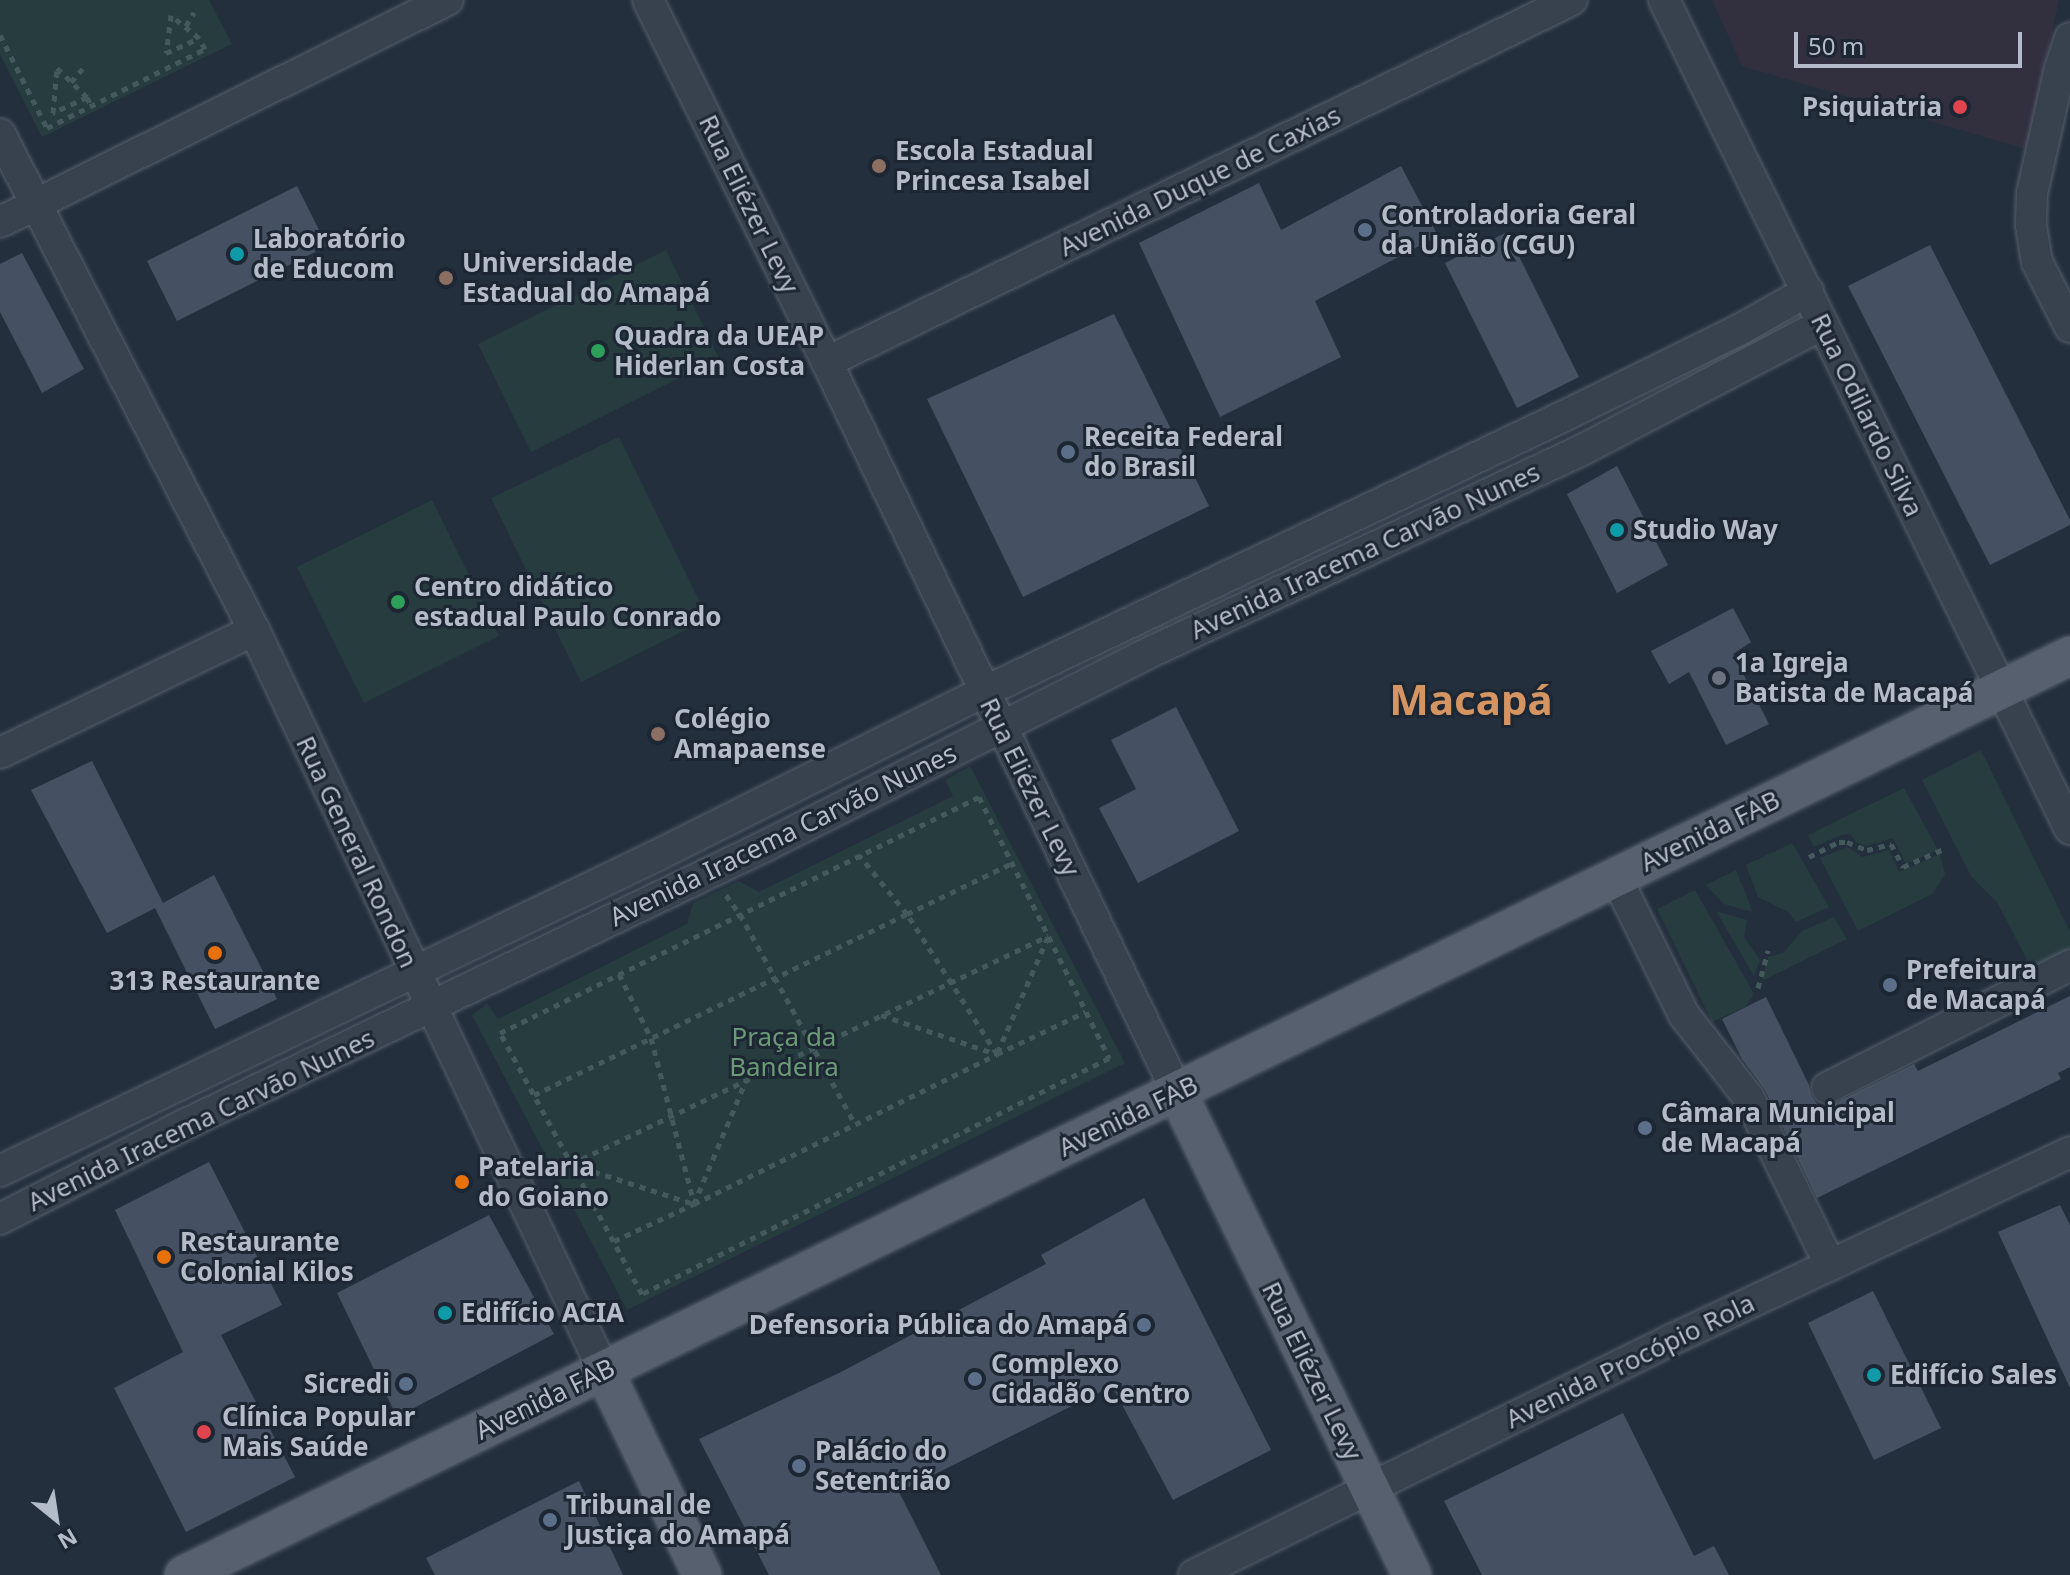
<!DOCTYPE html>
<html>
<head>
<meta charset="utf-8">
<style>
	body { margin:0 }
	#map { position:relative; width:2070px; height:1575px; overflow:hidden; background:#242f3e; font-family:"Noto Sans",sans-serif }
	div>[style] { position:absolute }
	.medical>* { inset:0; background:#32303f }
	.green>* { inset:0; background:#263c3f }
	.building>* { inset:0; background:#455162 }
	.path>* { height:5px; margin-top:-2.5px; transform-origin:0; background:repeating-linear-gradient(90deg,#44595c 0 6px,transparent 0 12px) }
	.roads { filter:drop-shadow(0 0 2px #565f6c) drop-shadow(0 0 2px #565f6c) }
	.minor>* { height:30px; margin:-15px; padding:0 15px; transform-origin:15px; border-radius:15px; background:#38414e }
	.major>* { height:38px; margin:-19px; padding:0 19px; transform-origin:19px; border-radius:19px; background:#56606e }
	.dots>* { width:22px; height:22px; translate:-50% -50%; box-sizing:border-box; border:4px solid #1d2633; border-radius:50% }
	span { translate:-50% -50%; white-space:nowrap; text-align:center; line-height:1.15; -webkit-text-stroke:6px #1d2633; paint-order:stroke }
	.poi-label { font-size:26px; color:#b4bcc9; font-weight:700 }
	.right { translate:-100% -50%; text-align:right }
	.left { translate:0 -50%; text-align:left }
	.street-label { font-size:26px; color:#b4bcc9 }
	.park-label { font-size:26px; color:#6b9a76 }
	.town-label { font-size:42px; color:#d59563; font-weight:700 }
	.north { position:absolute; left:16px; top:1479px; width:80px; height:80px; -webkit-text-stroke:6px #1d2633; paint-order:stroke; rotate:150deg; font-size:22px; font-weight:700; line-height:32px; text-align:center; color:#b4bcc9 }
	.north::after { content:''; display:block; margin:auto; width:28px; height:36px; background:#b4bcc9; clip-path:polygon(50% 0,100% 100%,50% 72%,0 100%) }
	.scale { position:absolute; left:1794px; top:32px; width:228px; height:36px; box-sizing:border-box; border:4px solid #b4bcc9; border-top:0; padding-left:10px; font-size:24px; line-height:28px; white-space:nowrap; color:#b4bcc9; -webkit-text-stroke:6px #1d2633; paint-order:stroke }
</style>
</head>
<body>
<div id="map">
	<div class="medical">
		<i style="clip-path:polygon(1712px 0,2059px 0,2026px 149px,1742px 66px)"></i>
	</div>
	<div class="green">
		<i style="clip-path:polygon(0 0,209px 0,232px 44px,42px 137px,0 54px)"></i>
		<i style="clip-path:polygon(666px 250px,719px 358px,531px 452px,478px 344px)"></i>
		<i style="clip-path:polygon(619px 437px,708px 619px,581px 682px,491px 498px)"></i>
		<i style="clip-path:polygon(432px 500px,499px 636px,364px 703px,297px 567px)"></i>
		<i style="clip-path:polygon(1981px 750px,2070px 932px,2070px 960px,2036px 977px,1997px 902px,1971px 876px,1922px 780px)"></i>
		<i style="clip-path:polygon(970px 766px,1125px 1063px,627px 1310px,472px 1015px,487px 1004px,498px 1019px,687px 924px,693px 903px,739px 881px,759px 892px,953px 796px,945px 780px)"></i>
		<i style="clip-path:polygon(1904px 788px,1938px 850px,1906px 864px,1893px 838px,1867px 846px,1857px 843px,1850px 834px,1841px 835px,1814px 847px,1808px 835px)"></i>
		<i style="clip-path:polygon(1792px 843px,1829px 907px,1796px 922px,1788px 912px,1758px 897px,1746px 865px)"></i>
		<i style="clip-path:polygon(1847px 847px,1863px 857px,1889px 850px,1899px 872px,1940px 854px,1945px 875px,1932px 894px,1858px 931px,1820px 858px)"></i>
		<i style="clip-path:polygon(1736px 870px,1749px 902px,1752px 912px,1724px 904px,1706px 885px)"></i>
		<i style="clip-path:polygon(1695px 890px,1752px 990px,1753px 996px,1745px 1007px,1712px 1022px,1657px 909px)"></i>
		<i style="clip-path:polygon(1716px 911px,1747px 920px,1744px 937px,1760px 960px,1754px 976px)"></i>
		<i style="clip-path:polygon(1834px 917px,1847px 939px,1762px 981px,1768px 957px,1783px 953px,1802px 931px)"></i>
	</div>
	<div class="building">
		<i style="clip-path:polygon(1401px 166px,1438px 236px,1315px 301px,1341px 357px,1220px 417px,1139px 243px,1259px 183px,1281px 230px)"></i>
		<i style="clip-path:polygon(297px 186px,327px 246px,177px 321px,147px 261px)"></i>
		<i style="clip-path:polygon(1507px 232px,1579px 377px,1517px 408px,1445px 263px)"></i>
		<i style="clip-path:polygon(1930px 245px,2070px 520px,2070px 525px,1990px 565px,1848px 286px)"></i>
		<i style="clip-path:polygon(22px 253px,84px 369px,42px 393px,0 312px,0 264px)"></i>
		<i style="clip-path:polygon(1114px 314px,1209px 506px,1023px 597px,927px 399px)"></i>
		<i style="clip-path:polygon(1617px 466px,1668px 565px,1617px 593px,1567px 494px)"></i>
		<i style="clip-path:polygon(1733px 608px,1751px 642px,1733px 654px,1769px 724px,1726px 745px,1689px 672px,1669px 684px,1651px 651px)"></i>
		<i style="clip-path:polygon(1176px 707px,1239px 831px,1138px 883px,1099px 808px,1136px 789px,1111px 740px)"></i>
		<i style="clip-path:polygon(92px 761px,163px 903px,214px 875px,277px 999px,215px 1029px,155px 908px,107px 933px,31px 790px)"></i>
		<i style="clip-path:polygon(2070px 996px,2070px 1067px,2058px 1073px,2061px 1079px,1817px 1198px,1765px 1090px,1742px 1059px,1722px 1019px,1766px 997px,1809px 1085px,1811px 1095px,1821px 1110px,1914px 1064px,1918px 1071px)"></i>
		<i style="clip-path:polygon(209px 1162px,282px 1305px,221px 1335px,295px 1477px,186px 1532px,114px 1388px,183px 1352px,115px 1210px)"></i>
		<i style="clip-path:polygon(1144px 1198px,1271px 1450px,1173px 1500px,1112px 1386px,899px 1492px,941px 1575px,769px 1575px,699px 1439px,839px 1373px,1046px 1264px,1041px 1255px)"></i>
		<i style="clip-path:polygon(2060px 1205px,2070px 1225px,2070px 1388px,1998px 1232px)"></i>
		<i style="clip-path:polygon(489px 1215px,554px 1334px,397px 1417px,337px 1293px)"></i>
		<i style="clip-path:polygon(1873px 1291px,1941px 1428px,1874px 1460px,1808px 1323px)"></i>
		<i style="clip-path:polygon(1623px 1413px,1694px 1556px,1714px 1546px,1729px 1575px,1482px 1575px,1444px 1501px)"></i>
		<i style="clip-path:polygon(579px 1481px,623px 1575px,435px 1575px,426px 1558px)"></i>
	</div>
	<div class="path">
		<i style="left:186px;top:26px;width:16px;rotate:-60deg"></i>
		<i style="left:0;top:35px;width:104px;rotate:63.2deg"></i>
		<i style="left:47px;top:128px;width:177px;rotate:-26.6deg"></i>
		<i style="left:205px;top:49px;width:13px;rotate:-119deg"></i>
		<i style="left:199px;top:38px;width:36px;rotate:-141deg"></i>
		<i style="left:171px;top:15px;width:38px;rotate:97deg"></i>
		<i style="left:166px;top:53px;width:36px;rotate:-24deg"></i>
		<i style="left:71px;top:82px;width:18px;rotate:-49deg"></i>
		<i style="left:87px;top:97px;width:38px;rotate:155deg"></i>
		<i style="left:53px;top:113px;width:45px;rotate:-84.9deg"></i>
		<i style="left:57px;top:68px;width:42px;rotate:44deg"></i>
		<i style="left:87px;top:97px;width:10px;rotate:66deg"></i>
		<i style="left:979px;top:797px;width:292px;rotate:63.5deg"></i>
		<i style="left:1109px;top:1058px;width:523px;rotate:153.19deg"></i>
		<i style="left:642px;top:1294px;width:297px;rotate:-118.5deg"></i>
		<i style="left:500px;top:1033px;width:534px;rotate:-26.23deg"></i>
		<i style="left:1809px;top:857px;width:34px;rotate:-27deg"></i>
		<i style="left:1839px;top:842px;width:8px"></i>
		<i style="left:1847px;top:842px;width:22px;rotate:22deg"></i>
		<i style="left:1867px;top:850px;width:25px;rotate:-14deg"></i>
		<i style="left:1891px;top:844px;width:26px;rotate:62deg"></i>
		<i style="left:1903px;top:867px;width:47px;rotate:-23.8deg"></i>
		<i style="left:726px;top:895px;width:24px;rotate:54deg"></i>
		<i style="left:740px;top:914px;width:239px;rotate:61.3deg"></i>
		<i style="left:1048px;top:937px;width:128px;rotate:113.6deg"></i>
		<i style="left:997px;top:1054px;width:98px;rotate:-25.5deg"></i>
		<i style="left:619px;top:974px;width:72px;rotate:63.4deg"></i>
		<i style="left:651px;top:1038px;width:171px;rotate:75.4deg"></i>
		<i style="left:1758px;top:988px;width:39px;rotate:-75deg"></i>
		<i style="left:881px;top:1015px;width:121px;rotate:18.7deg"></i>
		<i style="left:997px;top:1054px;width:166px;rotate:-122.7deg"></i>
		<i style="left:907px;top:914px;width:117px;rotate:-25.9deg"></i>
		<i style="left:534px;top:1095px;width:415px;rotate:-25.9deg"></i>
		<i style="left:907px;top:914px;width:76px;rotate:-129.1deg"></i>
		<i style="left:571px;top:1164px;width:529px;rotate:-25.55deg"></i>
		<i style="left:571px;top:1164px;width:129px;rotate:18deg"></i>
		<i style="left:694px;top:1204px;width:338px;rotate:-26.3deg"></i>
		<i style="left:614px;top:1241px;width:88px;rotate:-24.8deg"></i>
		<i style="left:694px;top:1204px;width:134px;rotate:-67.2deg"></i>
	</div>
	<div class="roads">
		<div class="minor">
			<i style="left:648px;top:0;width:404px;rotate:63.7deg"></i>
			<i style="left:827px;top:362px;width:810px;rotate:64.38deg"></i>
			<i style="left:1664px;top:0;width:923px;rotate:63.91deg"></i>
			<i style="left:2070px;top:38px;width:32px;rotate:108deg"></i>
			<i style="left:2060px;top:68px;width:128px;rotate:102.6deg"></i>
			<i style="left:2032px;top:193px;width:32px;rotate:92deg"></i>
			<i style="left:2031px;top:225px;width:37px;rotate:81deg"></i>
			<i style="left:2037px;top:262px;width:73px;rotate:63.1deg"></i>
			<i style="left:0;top:134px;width:557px;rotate:62.88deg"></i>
			<i style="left:254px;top:630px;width:820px;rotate:64.72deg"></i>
			<i style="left:0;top:222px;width:500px;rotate:-26.4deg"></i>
			<i style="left:827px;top:362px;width:828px;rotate:-25.92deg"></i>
			<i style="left:0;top:753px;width:282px;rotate:-25.8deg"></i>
			<i style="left:1616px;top:877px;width:154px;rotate:63.8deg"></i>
			<i style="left:1684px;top:1015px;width:105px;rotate:51.9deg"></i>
			<i style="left:1749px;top:1098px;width:186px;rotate:64.1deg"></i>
			<i style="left:1827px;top:1088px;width:272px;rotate:-26.8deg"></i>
			<i style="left:0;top:1171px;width:728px;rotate:-25.65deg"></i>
			<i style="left:656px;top:856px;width:367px;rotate:-26.6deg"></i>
			<i style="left:984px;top:692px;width:638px;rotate:-25.44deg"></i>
			<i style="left:1560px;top:418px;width:202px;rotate:-26.2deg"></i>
			<i style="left:1741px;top:329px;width:77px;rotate:-29.6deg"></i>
			<i style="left:0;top:1219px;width:211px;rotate:-27.1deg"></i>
			<i style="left:188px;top:1123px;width:636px;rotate:-25.64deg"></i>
			<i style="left:761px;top:848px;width:424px;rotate:-26.7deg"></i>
			<i style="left:1140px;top:657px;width:486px;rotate:-25.1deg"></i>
			<i style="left:1580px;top:451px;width:274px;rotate:-27.6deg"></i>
			<i style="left:1194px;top:1575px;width:532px;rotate:-26.23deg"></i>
			<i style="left:1671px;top:1340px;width:441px;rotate:-25.2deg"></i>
		</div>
		<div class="major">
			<i style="left:1177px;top:1092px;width:537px;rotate:64.06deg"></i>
			<i style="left:604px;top:1371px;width:226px;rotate:64.3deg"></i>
			<i style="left:184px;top:1575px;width:2098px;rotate:-25.98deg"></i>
		</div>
	</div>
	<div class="dots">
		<i style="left:1960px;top:107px;background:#e0444e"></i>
		<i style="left:879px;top:166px;background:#8d6e63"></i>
		<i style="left:1365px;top:230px;background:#5c6f8a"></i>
		<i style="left:237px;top:254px;background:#0f9aa8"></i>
		<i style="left:446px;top:278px;background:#8d6e63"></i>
		<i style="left:598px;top:351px;background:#2e9e5b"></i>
		<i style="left:1068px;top:452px;background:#5c6f8a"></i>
		<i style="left:1617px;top:530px;background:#0f9aa8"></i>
		<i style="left:398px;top:602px;background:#2e9e5b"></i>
		<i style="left:1719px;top:678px;background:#6b7280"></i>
		<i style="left:658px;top:734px;background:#8d6e63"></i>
		<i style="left:215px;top:953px;background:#e8710a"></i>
		<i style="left:1890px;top:985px;background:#5c6f8a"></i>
		<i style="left:1645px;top:1128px;background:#5c6f8a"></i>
		<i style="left:462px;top:1182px;background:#e8710a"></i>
		<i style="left:164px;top:1257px;background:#e8710a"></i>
		<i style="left:445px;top:1313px;background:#0f9aa8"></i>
		<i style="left:1144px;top:1325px;background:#5c6f8a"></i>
		<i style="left:1874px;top:1375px;background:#0f9aa8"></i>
		<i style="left:975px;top:1379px;background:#5c6f8a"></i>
		<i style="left:406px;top:1384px;background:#5c6f8a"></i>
		<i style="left:204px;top:1432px;background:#e0444e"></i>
		<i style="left:799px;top:1466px;background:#5c6f8a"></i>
		<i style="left:550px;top:1520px;background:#5c6f8a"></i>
	</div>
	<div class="poi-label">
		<span class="right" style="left:1942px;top:107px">Psiquiatria</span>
		<span class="left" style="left:895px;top:166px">Escola Estadual<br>Princesa Isabel</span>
		<span class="left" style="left:1381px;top:230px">Controladoria Geral<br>da União (CGU)</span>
		<span class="left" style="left:253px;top:254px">Laboratório<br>de Educom</span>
		<span class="left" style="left:462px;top:278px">Universidade<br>Estadual do Amapá</span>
		<span class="left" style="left:614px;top:351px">Quadra da UEAP<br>Hiderlan Costa</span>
		<span class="left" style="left:1084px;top:452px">Receita Federal<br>do Brasil</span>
		<span class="left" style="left:1633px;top:530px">Studio Way</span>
		<span class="left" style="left:414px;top:602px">Centro didático<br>estadual Paulo Conrado</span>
		<span class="left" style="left:1735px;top:678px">1a Igreja<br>Batista de Macapá</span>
		<span class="left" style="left:674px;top:734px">Colégio<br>Amapaense</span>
		<span class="left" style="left:1906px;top:985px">Prefeitura<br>de Macapá</span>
		<span style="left:215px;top:981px">313 Restaurante</span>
		<span class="left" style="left:1661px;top:1128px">Câmara Municipal<br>de Macapá</span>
		<span class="left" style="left:478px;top:1182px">Patelaria<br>do Goiano</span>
		<span class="left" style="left:180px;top:1257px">Restaurante<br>Colonial Kilos</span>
		<span class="left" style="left:461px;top:1313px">Edifício ACIA</span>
		<span class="right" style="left:1128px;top:1325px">Defensoria Pública do Amapá</span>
		<span class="left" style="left:991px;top:1379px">Complexo<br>Cidadão Centro</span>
		<span class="left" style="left:1890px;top:1375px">Edifício Sales</span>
		<span class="right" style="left:390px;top:1384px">Sicredi</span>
		<span class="left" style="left:222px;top:1432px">Clínica Popular<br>Mais Saúde</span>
		<span class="left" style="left:815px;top:1466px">Palácio do<br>Setentrião</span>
		<span class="left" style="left:566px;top:1520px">Tribunal de<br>Justiça do Amapá</span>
	</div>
	<div class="street-label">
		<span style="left:1200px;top:181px;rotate:-26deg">Avenida Duque de Caxias</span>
		<span style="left:749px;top:204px;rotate:64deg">Rua Eliézer Levy</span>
		<span style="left:1867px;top:415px;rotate:64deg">Rua Odilardo Silva</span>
		<span style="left:1365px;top:551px;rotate:-25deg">Avenida Iracema Carvão Nunes</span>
		<span style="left:1030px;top:787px;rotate:64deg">Rua Eliézer Levy</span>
		<span style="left:1710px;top:831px;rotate:-26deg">Avenida FAB</span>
		<span style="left:783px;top:835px;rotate:-26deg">Avenida Iracema Carvão Nunes</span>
		<span style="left:357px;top:852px;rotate:65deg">Rua General Rondon</span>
		<span style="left:1128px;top:1116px;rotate:-26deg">Avenida FAB</span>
		<span style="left:201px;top:1120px;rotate:-26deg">Avenida Iracema Carvão Nunes</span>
		<span style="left:1630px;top:1361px;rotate:-26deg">Avenida Procópio Rola</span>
		<span style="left:1312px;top:1371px;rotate:64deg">Rua Eliézer Levy</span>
		<span style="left:545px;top:1399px;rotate:-26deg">Avenida FAB</span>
	</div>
	<div class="park-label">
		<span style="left:784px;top:1052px">Praça da<br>Bandeira</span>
	</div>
	<div class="town-label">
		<span style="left:1471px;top:699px">Macapá</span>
	</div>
	<div class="north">N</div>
	<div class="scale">50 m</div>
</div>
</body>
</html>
